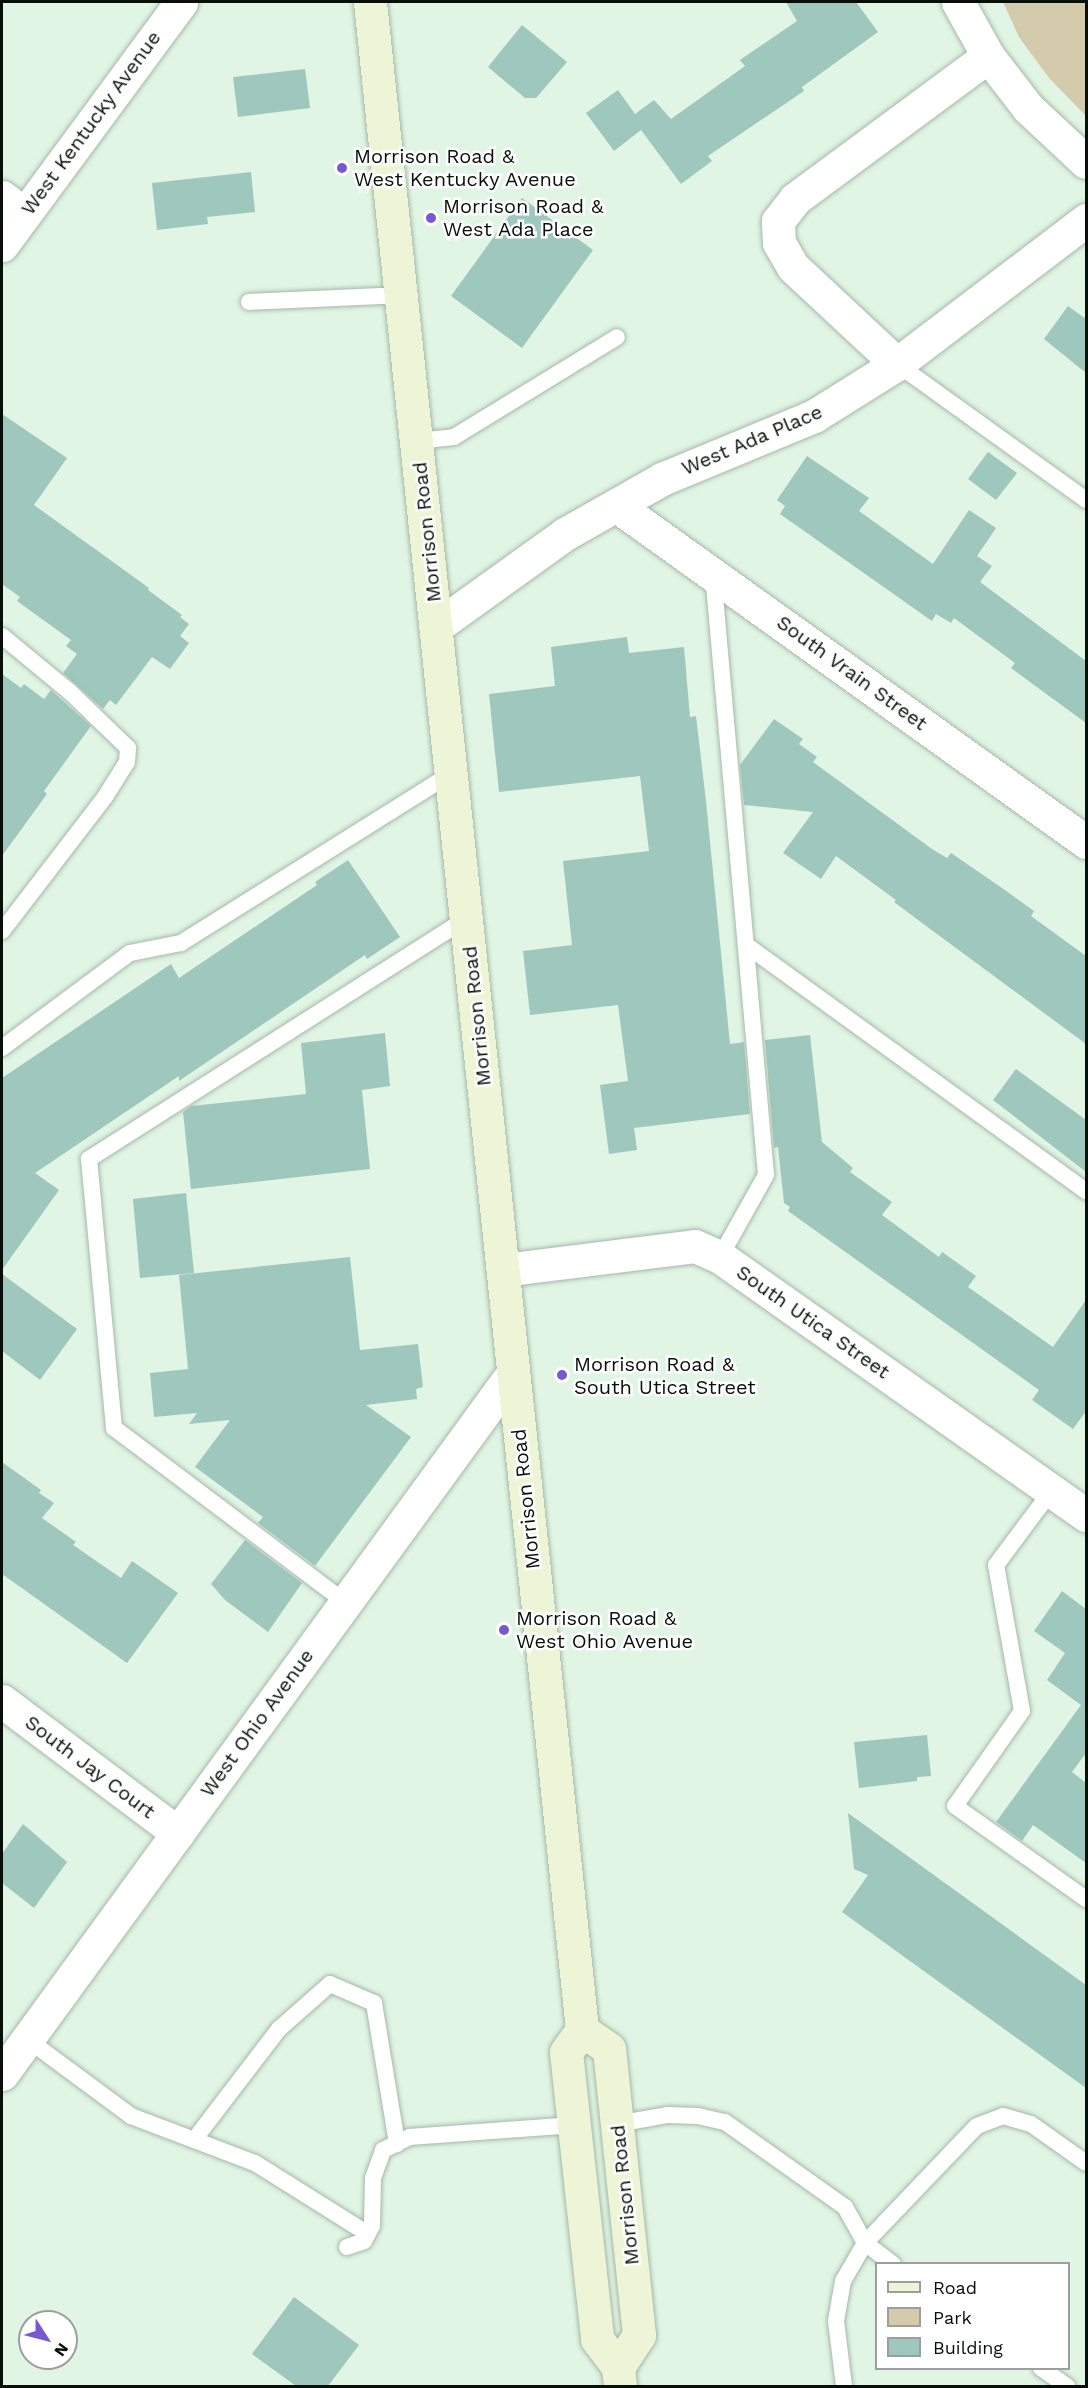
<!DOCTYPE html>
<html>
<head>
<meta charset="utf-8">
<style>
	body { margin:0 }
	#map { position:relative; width:1088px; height:2388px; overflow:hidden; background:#e0f5e3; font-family:"Work Sans",sans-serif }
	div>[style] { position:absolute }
	.green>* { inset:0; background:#d4caac }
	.building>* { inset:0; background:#9ec8bd }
	.roads { filter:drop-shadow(0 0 2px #a5b9a8) drop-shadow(0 0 2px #a5b9a8) }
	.service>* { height:16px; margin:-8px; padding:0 8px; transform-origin:8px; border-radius:8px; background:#fff }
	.minor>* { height:33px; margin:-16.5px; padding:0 16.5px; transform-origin:16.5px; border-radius:16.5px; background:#fff }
	.tertiary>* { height:33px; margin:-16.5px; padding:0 16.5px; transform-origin:16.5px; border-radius:16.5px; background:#fff }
	.secondary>* { height:33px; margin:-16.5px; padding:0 16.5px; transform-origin:16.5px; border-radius:16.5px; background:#edf5d6 }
	.dots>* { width:16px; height:16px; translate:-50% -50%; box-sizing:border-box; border:3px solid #fff; border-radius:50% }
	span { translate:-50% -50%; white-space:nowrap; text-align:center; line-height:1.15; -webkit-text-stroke:5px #fff; paint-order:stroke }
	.street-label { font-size:20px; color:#080f09 }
	.poi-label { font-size:20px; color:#080f09 }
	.left { translate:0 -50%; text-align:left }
	.frame { position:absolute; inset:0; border:3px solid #080f09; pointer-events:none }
	.legend { position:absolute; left:875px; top:2262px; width:195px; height:108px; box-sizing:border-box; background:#fff; border:2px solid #9c9f9d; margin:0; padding:8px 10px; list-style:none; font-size:18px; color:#080f09 }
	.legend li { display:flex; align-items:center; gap:12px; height:30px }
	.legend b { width:30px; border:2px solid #9c9f9d }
	.north { position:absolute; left:18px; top:2310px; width:60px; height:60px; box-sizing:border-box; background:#fff; border:2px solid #9c9f9d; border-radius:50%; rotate:126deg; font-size:16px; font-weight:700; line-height:24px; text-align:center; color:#080f09 }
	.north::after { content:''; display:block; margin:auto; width:21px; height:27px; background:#7858d2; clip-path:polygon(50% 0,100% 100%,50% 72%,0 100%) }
</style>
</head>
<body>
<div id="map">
	<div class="green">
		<i style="clip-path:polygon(1003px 2px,1086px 2px,1086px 116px,1050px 79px,1035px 59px,1019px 37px)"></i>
	</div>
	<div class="building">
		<i style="clip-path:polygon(786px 2px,856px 2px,878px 32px,802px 87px,804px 91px,708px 156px,712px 161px,681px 184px,641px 130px,614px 151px,586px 113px,618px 90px,635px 114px,654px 100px,671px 119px,745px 66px,740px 60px,797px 21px)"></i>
		<i style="clip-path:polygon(522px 25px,567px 62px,536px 98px,525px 98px,488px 67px)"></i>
		<i style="clip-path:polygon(305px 69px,310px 108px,238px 117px,233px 77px)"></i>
		<i style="clip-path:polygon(251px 172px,255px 212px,207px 217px,208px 224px,157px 230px,152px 183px)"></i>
		<i style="clip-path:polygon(522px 198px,593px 250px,522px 348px,451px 296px)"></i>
		<i style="clip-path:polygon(1068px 306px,1086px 319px,1086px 373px,1044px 339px)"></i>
		<i style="clip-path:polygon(2px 414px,67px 458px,34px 505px,149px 588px,148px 590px,182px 615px,180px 617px,189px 624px,180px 636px,189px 643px,170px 669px,152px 657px,116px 705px,110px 700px,103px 709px,63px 673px,77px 654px,66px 646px,71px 640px,17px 601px,20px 597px,2px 584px)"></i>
		<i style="clip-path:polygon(988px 452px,1017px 473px,996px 500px,968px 479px)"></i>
		<i style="clip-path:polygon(807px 456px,869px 498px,859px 511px,933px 564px,969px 510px,996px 528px,977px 556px,992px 566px,980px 582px,1086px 661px,1086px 723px,1011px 668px,1015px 663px,954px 618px,951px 623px,936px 614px,932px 621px,780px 514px,785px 506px,777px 500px)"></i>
		<i style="clip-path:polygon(627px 637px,629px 653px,684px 647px,690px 717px,696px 716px,706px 801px,730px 1044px,744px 1042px,750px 1114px,634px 1128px,637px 1150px,609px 1154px,600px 1085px,628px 1081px,618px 1005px,530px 1015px,523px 951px,572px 945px,563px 861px,649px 851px,640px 776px,499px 792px,489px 694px,555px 686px,551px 647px)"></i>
		<i style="clip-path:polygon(2px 674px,21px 688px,24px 684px,44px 699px,51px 690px,91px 726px,44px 791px,47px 794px,2px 856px)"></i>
		<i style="clip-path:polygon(774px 719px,803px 739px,799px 744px,817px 757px,813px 762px,932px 849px,947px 858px,951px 853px,1002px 888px,1034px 911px,1031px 916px,1086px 956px,1086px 1044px,918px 920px,894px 902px,896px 900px,836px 856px,821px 879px,783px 853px,813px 812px,744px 805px,740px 765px)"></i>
		<i style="clip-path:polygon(348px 860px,400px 937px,367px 959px,365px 955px,179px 1081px,179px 1076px,35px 1173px,59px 1190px,2px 1270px,2px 1078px,171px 964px,179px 978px,317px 885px,315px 882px)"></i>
		<i style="clip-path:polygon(385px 1033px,390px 1086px,362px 1090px,370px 1169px,191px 1189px,183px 1112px,191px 1106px,306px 1094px,301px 1043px)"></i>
		<i style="clip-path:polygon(810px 1035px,822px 1142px,853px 1168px,850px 1172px,892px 1202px,882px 1215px,939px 1257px,942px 1252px,976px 1276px,968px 1287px,1053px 1347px,1086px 1300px,1086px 1411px,1073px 1429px,1032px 1400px,1039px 1390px,788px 1211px,790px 1207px,784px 1203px,778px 1147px,774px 1148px,765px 1040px)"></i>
		<i style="clip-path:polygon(1016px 1069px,1086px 1120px,1086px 1172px,993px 1100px)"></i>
		<i style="clip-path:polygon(186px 1193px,194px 1273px,140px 1278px,133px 1199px)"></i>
		<i style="clip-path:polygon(350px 1257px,360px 1350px,418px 1344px,423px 1387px,416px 1389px,417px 1399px,366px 1405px,411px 1437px,315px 1566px,258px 1523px,263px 1517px,195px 1467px,230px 1420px,189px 1424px,197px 1413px,154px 1417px,150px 1373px,188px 1369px,179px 1275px)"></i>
		<i style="clip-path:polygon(2px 1274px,77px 1329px,40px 1380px,2px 1351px)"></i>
		<i style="clip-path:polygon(2px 1462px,41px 1490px,39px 1493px,54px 1503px,42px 1518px,76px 1542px,73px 1545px,121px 1578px,132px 1561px,178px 1593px,127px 1663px,2px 1574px)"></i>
		<i style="clip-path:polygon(245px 1540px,302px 1583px,268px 1632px,225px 1600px,211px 1584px)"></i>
		<i style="clip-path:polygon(1062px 1591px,1086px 1609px,1086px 1753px,1072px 1772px,1086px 1783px,1086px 1863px,1033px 1825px,1022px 1841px,996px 1822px,1081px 1705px,1047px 1680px,1065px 1653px,1034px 1631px)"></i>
		<i style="clip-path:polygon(927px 1735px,931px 1776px,917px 1777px,917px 1781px,859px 1788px,854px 1742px)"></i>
		<i style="clip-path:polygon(848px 1813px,1086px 1985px,1086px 2088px,842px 1912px,868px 1875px,854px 1869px)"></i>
		<i style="clip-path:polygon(23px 1824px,67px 1862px,34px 1908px,2px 1883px,2px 1854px)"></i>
		<i style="clip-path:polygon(294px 2297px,359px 2345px,328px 2386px,296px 2386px,252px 2354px)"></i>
	</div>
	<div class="roads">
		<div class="service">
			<i style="left:249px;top:302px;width:152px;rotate:-2.6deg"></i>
			<i style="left:897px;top:364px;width:233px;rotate:35.7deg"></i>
			<i style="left:417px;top:441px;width:37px;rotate:-6deg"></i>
			<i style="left:454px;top:437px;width:191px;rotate:-31.5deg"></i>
			<i style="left:713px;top:573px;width:604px;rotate:84.97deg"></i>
			<i style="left:766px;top:1175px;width:94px;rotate:119.3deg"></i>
			<i style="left:2px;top:636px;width:88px;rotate:39.5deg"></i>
			<i style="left:70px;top:692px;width:81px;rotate:44deg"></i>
			<i style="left:128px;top:748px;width:14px;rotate:94deg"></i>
			<i style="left:127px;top:762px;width:41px;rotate:122.2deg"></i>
			<i style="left:105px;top:797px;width:169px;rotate:127.5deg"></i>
			<i style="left:746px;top:945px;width:420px;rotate:35.9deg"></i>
			<i style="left:2px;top:1048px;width:159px;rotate:-36.6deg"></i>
			<i style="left:130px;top:953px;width:52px;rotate:-11.1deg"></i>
			<i style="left:181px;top:943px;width:320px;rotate:-32.1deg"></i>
			<i style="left:1052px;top:1490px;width:94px;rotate:126.7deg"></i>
			<i style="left:996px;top:1565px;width:148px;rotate:79.9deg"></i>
			<i style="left:1022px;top:1711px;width:116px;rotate:125.2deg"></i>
			<i style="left:955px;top:1806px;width:161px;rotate:35.4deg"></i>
			<i style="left:345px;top:1602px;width:289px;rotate:-143deg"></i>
			<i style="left:114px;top:1428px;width:270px;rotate:-95.3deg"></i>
			<i style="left:89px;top:1159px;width:448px;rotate:-32.5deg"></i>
			<i style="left:27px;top:2039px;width:129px;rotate:36.5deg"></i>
			<i style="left:131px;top:2116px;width:133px;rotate:20.8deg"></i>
			<i style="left:255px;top:2163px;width:133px;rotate:32.1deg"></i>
			<i style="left:617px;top:2124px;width:52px;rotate:-10deg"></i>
			<i style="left:668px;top:2115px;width:30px;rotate:2deg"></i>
			<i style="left:698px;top:2116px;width:28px;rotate:13deg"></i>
			<i style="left:725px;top:2122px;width:147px;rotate:35.3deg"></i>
			<i style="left:845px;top:2207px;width:41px;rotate:60.9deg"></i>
			<i style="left:865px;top:2243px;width:35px;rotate:37deg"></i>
			<i style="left:194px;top:2140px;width:140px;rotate:-52.6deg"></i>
			<i style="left:279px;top:2029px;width:68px;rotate:-41.4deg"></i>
			<i style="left:330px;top:1984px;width:48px;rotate:23.4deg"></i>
			<i style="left:374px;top:2003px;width:143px;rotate:80.7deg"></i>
			<i style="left:347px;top:2247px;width:18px;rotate:-19deg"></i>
			<i style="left:364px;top:2241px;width:17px;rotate:-62deg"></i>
			<i style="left:372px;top:2226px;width:48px;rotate:-88.8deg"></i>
			<i style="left:373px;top:2178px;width:30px;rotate:-70deg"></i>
			<i style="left:383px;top:2150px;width:30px;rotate:-26deg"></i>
			<i style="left:410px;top:2137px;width:164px;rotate:-4.2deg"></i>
			<i style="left:1041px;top:2368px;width:32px;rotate:35deg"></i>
			<i style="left:844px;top:2386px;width:65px;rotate:-97deg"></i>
			<i style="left:836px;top:2321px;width:41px;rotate:-80.1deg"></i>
			<i style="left:843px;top:2281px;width:44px;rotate:-59.9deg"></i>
			<i style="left:865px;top:2243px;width:162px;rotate:-46.3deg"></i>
			<i style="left:977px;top:2126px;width:28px;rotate:-21deg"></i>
			<i style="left:1003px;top:2116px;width:29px;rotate:16deg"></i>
			<i style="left:1031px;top:2124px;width:67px;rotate:35.3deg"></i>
		</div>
		<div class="minor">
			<i style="left:958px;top:2px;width:62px;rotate:60.9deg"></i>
			<i style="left:988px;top:56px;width:66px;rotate:52.4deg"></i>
			<i style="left:1028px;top:108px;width:79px;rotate:43deg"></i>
			<i style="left:2px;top:197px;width:28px;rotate:38deg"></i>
			<i style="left:897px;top:364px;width:142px;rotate:-137deg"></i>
			<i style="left:793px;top:267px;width:28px;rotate:-120deg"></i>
			<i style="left:779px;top:243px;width:22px;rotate:-93deg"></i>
			<i style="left:778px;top:221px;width:28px;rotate:-52deg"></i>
			<i style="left:795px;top:199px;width:240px;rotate:-36.5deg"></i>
			<i style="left:617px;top:506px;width:577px;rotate:35.62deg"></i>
			<i style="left:437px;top:626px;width:158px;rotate:-35.7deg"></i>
			<i style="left:565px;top:534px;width:112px;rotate:-29.6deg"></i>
			<i style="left:662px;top:479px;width:165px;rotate:-22.5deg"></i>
			<i style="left:814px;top:416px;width:98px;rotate:-32.1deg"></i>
			<i style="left:897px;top:364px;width:238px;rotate:-37.3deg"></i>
			<i style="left:503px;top:1270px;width:193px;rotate:-7.1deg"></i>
			<i style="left:695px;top:1246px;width:27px;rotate:24deg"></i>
			<i style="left:720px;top:1257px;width:448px;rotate:35.2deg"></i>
			<i style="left:2px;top:1701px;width:220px;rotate:36.9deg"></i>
			<i style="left:2px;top:2074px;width:867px;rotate:-53.91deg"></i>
		</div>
		<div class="tertiary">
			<i style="left:2px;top:245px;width:302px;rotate:-53.6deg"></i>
		</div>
		<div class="secondary">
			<i style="left:370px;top:2px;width:2039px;rotate:84.03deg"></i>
			<i style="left:582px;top:2030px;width:27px;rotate:126deg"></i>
			<i style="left:566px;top:2052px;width:289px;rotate:83.8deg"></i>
			<i style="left:597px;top:2339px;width:35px;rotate:53deg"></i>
			<i style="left:618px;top:2367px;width:19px;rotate:84deg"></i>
			<i style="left:582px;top:2030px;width:33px;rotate:35deg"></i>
			<i style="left:609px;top:2049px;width:288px;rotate:84deg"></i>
			<i style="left:639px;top:2335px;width:38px;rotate:123deg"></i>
		</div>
	</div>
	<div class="dots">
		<i style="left:342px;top:168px;background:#7858d2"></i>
		<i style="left:431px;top:218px;background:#7858d2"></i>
		<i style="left:562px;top:1375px;background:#7858d2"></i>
		<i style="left:504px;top:1630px;background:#7858d2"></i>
	</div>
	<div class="street-label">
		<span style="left:91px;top:123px;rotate:-54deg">West Kentucky Avenue</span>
		<span style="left:752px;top:440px;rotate:-23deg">West Ada Place</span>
		<span style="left:427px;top:532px;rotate:-96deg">Morrison Road</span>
		<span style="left:852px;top:673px;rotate:36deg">South Vrain Street</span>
		<span style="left:477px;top:1016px;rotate:-96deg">Morrison Road</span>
		<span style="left:813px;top:1322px;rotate:35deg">South Utica Street</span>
		<span style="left:526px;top:1499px;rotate:-96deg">Morrison Road</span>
		<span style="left:257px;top:1723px;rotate:-54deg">West Ohio Avenue</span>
		<span style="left:90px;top:1767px;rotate:37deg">South Jay Court</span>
		<span style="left:625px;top:2195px;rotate:-96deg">Morrison Road</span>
	</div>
	<div class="poi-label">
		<span class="left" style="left:354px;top:168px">Morrison Road &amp;<br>West Kentucky Avenue</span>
		<span class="left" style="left:443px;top:218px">Morrison Road &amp;<br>West Ada Place</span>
		<span class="left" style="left:574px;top:1376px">Morrison Road &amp;<br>South Utica Street</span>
		<span class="left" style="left:516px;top:1630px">Morrison Road &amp;<br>West Ohio Avenue</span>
	</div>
	<div class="frame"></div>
	<ul class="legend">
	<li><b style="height:8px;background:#edf5d6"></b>Road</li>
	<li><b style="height:16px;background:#d4caac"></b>Park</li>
	<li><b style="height:16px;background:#9ec8bd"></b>Building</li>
	</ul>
	<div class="north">N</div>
</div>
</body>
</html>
